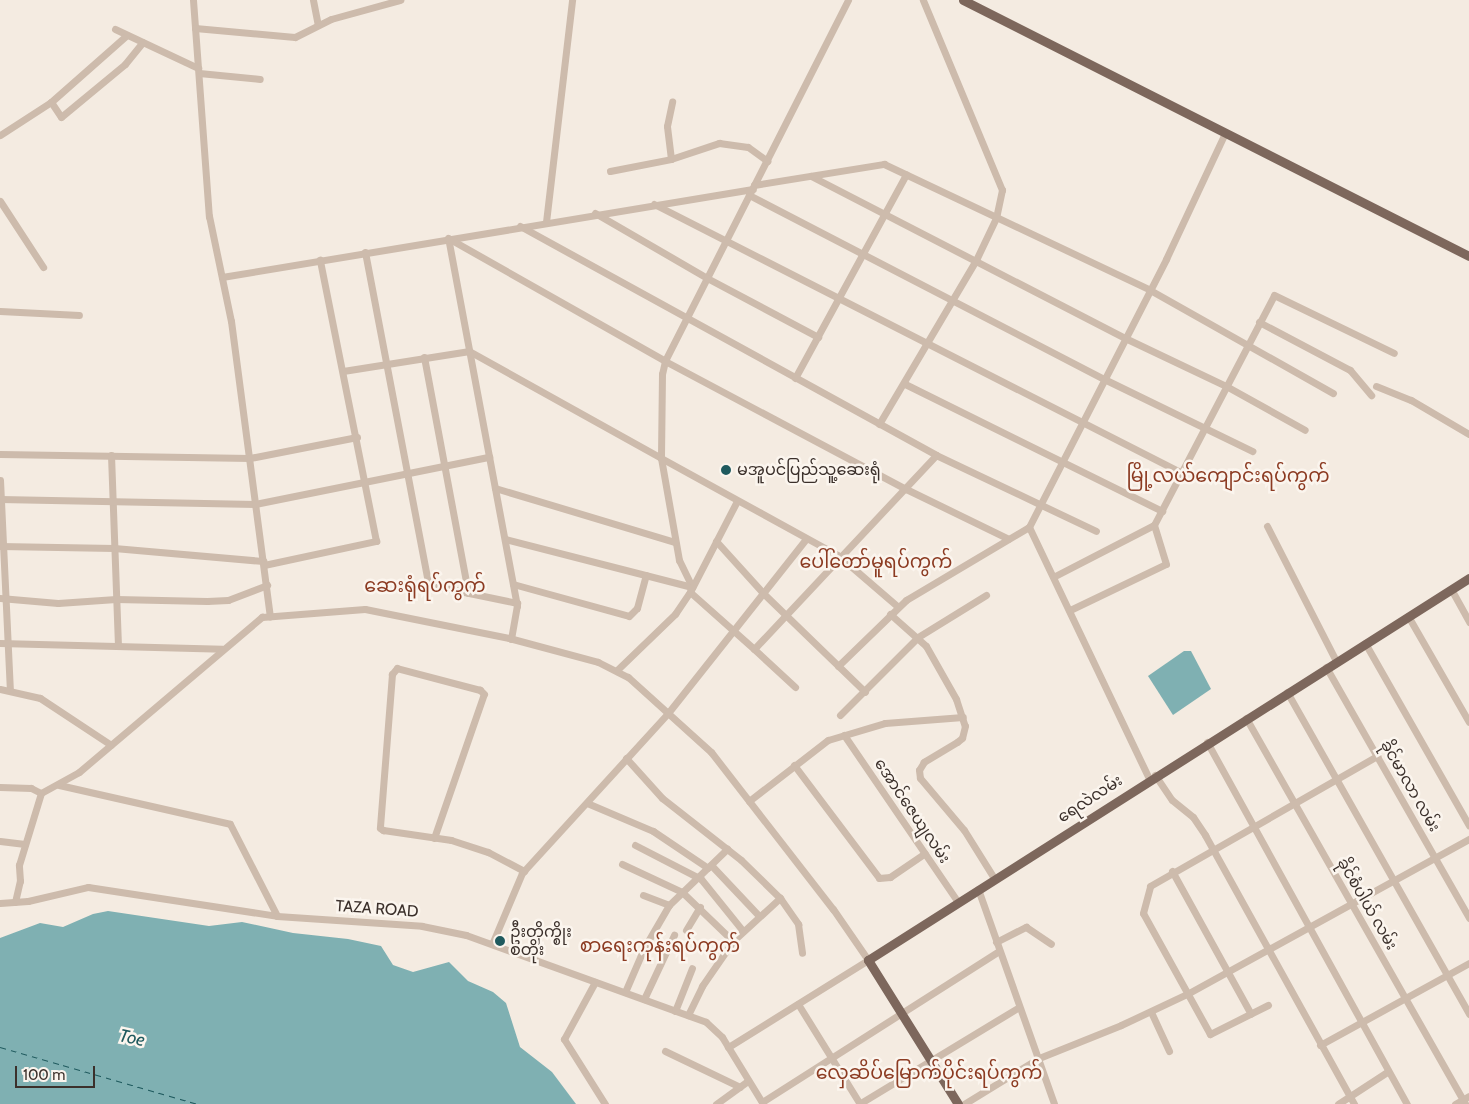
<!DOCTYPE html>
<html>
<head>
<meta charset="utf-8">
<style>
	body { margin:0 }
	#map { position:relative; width:1469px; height:1104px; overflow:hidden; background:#f4ebe1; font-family:Cabin,"Noto Sans Myanmar",sans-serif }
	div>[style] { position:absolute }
	.water>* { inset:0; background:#7fb0b2 }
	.ferry>* { height:1px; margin-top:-0.5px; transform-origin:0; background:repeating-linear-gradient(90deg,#1f5a5e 0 6px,transparent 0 11px) }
	.minor>* { height:7px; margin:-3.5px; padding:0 3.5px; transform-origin:3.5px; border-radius:3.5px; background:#cdbbac }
	.major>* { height:9px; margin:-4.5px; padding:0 4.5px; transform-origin:4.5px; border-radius:4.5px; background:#7d675c }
	.dots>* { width:14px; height:14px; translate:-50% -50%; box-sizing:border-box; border:2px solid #fbf5ee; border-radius:50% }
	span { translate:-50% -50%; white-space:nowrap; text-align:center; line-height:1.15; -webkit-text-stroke:5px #fbf5ee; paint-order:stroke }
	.poi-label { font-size:16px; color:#3b302b }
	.left { translate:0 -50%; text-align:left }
	.street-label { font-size:16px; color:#3b302b }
	.water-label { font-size:18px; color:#1f5a5e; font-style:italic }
	.quarter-label { font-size:19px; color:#8c3b22 }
	.scale { position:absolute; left:15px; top:1066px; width:80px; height:22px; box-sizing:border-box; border:2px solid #3b302b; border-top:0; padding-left:6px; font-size:15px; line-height:18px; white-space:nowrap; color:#3b302b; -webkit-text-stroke:4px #fbf5ee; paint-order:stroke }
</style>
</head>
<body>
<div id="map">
	<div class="water">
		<i style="clip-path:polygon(1184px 651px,1191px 651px,1211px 689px,1173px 715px,1148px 676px)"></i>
		<i style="clip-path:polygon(108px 911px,209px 926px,242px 922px,293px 933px,348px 939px,381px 946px,393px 965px,413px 972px,449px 962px,468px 981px,493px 992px,506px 1003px,520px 1047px,552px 1072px,576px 1104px,0 1104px,0 938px,40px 923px,63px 927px,93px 914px)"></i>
	</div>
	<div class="ferry">
		<i style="left:0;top:1047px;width:205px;rotate:16.1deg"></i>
	</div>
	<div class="minor">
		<i style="left:193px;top:0;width:217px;rotate:85.8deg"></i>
		<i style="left:209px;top:216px;width:107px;rotate:78.2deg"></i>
		<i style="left:231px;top:321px;width:298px;rotate:82.5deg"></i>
		<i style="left:313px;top:0;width:25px;rotate:79deg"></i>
		<i style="left:848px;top:0;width:405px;rotate:116.9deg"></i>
		<i style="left:665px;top:361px;width:13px;rotate:103deg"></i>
		<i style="left:662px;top:374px;width:84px;rotate:90.7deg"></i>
		<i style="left:661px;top:458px;width:203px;rotate:28.8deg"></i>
		<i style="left:839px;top:556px;width:78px;rotate:40.8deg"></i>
		<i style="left:195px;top:28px;width:100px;rotate:5.1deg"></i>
		<i style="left:295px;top:37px;width:40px;rotate:-26.6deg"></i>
		<i style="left:331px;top:19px;width:72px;rotate:-15.4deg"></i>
		<i style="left:115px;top:29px;width:92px;rotate:25.2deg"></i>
		<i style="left:199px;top:73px;width:61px;rotate:5.6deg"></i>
		<i style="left:51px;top:102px;width:18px;rotate:56deg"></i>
		<i style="left:61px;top:117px;width:83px;rotate:-39.6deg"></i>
		<i style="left:125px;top:64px;width:28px;rotate:-51deg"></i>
		<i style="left:0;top:135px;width:61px;rotate:-32.9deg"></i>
		<i style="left:51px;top:102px;width:101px;rotate:-41.4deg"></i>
		<i style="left:671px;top:159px;width:33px;rotate:-97deg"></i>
		<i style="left:667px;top:126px;width:25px;rotate:-78deg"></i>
		<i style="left:610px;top:171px;width:62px;rotate:-11.1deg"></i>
		<i style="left:671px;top:159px;width:51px;rotate:-18.4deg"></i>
		<i style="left:719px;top:143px;width:29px;rotate:8deg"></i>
		<i style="left:748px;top:147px;width:24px;rotate:36deg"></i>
		<i style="left:811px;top:176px;width:353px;rotate:27.3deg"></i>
		<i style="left:1125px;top:338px;width:112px;rotate:25.4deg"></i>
		<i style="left:1226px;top:386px;width:90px;rotate:29.1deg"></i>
		<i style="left:754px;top:185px;width:132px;rotate:-9.2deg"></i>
		<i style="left:884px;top:164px;width:294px;rotate:25.3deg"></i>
		<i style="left:1150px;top:290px;width:210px;rotate:29.4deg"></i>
		<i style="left:749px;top:195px;width:400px;rotate:27.4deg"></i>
		<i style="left:1104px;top:379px;width:165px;rotate:25.9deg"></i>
		<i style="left:0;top:201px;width:79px;rotate:56.9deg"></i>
		<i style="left:654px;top:204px;width:593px;rotate:27deg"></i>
		<i style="left:595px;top:213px;width:129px;rotate:30.1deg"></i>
		<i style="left:707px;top:278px;width:126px;rotate:28deg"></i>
		<i style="left:546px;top:222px;width:224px;rotate:-83.3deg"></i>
		<i style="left:520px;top:226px;width:475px;rotate:28.8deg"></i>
		<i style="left:936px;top:455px;width:177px;rotate:25.4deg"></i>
		<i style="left:365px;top:252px;width:335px;rotate:79.2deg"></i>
		<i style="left:428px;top:581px;width:9px;rotate:36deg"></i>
		<i style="left:435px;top:586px;width:84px;rotate:11.7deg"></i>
		<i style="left:222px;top:277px;width:538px;rotate:-9.41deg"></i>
		<i style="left:0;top:311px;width:79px;rotate:2.9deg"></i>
		<i style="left:1259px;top:322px;width:103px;rotate:27.8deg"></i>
		<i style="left:1350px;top:370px;width:33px;rotate:50deg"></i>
		<i style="left:424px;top:357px;width:240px;rotate:79.4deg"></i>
		<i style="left:343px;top:371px;width:128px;rotate:-9deg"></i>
		<i style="left:469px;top:351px;width:220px;rotate:29.1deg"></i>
		<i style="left:661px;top:458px;width:104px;rotate:80deg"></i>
		<i style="left:679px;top:560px;width:30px;rotate:64deg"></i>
		<i style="left:795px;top:378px;width:232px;rotate:-61.4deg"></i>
		<i style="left:905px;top:384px;width:287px;rotate:26.3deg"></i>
		<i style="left:1376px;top:386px;width:38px;rotate:22deg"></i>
		<i style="left:1411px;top:400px;width:67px;rotate:30.4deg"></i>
		<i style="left:879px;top:424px;width:191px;rotate:-59.4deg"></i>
		<i style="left:976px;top:260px;width:47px;rotate:-64.5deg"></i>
		<i style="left:996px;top:218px;width:29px;rotate:-78deg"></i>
		<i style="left:1002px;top:190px;width:206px;rotate:-112.6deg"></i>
		<i style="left:0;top:454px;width:250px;rotate:0.9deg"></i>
		<i style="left:250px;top:458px;width:109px;rotate:-11.1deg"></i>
		<i style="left:111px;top:455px;width:191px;rotate:87.9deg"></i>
		<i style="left:0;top:480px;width:209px;rotate:87.3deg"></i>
		<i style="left:495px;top:488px;width:188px;rotate:16.7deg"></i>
		<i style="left:0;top:499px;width:255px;rotate:1.1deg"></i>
		<i style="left:255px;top:504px;width:239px;rotate:-11.4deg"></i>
		<i style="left:1267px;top:526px;width:152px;rotate:62.9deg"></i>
		<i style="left:1029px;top:527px;width:279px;rotate:64.5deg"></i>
		<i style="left:505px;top:539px;width:193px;rotate:14.4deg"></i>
		<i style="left:716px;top:541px;width:70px;rotate:47.9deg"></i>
		<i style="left:763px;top:593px;width:142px;rotate:44.1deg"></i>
		<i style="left:0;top:546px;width:114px;rotate:1deg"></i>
		<i style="left:114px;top:548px;width:150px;rotate:5deg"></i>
		<i style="left:264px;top:565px;width:115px;rotate:-12.1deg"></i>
		<i style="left:376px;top:541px;width:287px;rotate:-101.3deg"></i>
		<i style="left:1055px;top:576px;width:111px;rotate:-27.3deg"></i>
		<i style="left:1154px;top:525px;width:259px;rotate:-62.4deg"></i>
		<i style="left:1274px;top:295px;width:133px;rotate:25.8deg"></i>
		<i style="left:513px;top:584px;width:120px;rotate:15.4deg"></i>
		<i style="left:629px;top:616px;width:11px;rotate:-45deg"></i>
		<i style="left:637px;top:608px;width:34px;rotate:-75deg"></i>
		<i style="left:1451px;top:589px;width:38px;rotate:61deg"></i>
		<i style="left:690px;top:592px;width:86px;rotate:41.7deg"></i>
		<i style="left:754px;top:649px;width:266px;rotate:-46.8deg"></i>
		<i style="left:0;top:598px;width:58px;rotate:4.9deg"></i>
		<i style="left:58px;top:603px;width:58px;rotate:-3.9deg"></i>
		<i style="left:116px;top:599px;width:91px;rotate:1.3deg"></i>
		<i style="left:207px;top:601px;width:21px;rotate:-3deg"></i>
		<i style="left:228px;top:600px;width:42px;rotate:-21deg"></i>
		<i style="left:1070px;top:610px;width:106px;rotate:-25.6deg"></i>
		<i style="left:1166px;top:564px;width:41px;rotate:-107.1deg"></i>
		<i style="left:890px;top:614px;width:48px;rotate:41.6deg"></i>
		<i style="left:926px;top:646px;width:61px;rotate:60.5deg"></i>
		<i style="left:956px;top:699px;width:28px;rotate:72deg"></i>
		<i style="left:965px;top:726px;width:12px;rotate:104deg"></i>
		<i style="left:962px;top:738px;width:6px;rotate:141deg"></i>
		<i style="left:957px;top:742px;width:39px;rotate:149deg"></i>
		<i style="left:924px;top:762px;width:9px;rotate:122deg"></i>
		<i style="left:919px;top:770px;width:8px;rotate:83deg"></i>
		<i style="left:920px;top:778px;width:68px;rotate:49.8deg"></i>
		<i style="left:964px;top:830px;width:57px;rotate:58deg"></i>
		<i style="left:1408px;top:616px;width:122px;rotate:60.1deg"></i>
		<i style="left:511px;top:639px;width:34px;rotate:-80deg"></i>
		<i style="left:517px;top:606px;width:374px;rotate:-100.6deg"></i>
		<i style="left:448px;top:238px;width:249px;rotate:29.5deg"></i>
		<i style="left:665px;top:361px;width:273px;rotate:28deg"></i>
		<i style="left:906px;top:489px;width:114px;rotate:25.9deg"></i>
		<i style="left:0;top:643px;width:222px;rotate:1.5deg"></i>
		<i style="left:1365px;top:643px;width:210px;rotate:60.3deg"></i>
		<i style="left:754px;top:649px;width:56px;rotate:42.8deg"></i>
		<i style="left:838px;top:666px;width:95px;rotate:-44.1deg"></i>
		<i style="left:906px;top:600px;width:143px;rotate:-30.7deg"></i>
		<i style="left:1029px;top:527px;width:301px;rotate:-62.9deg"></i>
		<i style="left:1166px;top:259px;width:139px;rotate:-64.9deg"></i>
		<i style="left:1326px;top:667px;width:289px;rotate:60.3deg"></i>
		<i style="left:617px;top:670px;width:81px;rotate:-44deg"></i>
		<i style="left:675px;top:614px;width:27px;rotate:-56deg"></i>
		<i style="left:690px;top:592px;width:102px;rotate:-62.7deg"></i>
		<i style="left:0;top:689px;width:41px;rotate:12.7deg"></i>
		<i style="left:40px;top:698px;width:85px;rotate:33.5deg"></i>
		<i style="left:1287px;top:692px;width:370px;rotate:60.5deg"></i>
		<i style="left:840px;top:715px;width:110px;rotate:-45deg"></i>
		<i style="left:918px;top:637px;width:80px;rotate:-31.7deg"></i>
		<i style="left:1246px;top:718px;width:444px;rotate:60.4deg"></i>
		<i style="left:844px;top:735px;width:202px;rotate:55.7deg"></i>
		<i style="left:1207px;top:742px;width:414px;rotate:61.1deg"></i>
		<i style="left:626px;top:758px;width:54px;rotate:48deg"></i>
		<i style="left:662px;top:798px;width:100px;rotate:38.1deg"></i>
		<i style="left:741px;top:860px;width:54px;rotate:44.3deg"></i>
		<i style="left:780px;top:898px;width:32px;rotate:55deg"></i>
		<i style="left:798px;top:924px;width:29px;rotate:82deg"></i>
		<i style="left:794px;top:765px;width:141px;rotate:53deg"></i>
		<i style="left:879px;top:878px;width:11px;rotate:-5deg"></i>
		<i style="left:890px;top:877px;width:42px;rotate:-34.4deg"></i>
		<i style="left:1155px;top:775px;width:30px;rotate:56deg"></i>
		<i style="left:1172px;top:800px;width:27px;rotate:39deg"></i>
		<i style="left:1193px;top:817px;width:22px;rotate:56deg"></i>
		<i style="left:1205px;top:835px;width:308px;rotate:61deg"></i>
		<i style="left:59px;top:785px;width:175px;rotate:12.8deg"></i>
		<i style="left:230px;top:824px;width:103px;rotate:62.9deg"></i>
		<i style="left:0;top:787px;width:31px;rotate:2deg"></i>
		<i style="left:31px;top:788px;width:11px;rotate:27deg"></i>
		<i style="left:41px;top:793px;width:43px;rotate:-28.9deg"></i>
		<i style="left:79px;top:772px;width:240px;rotate:-40.3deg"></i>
		<i style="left:262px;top:617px;width:103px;rotate:-4.4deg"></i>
		<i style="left:365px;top:609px;width:147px;rotate:11.4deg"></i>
		<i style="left:509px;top:638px;width:92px;rotate:15.1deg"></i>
		<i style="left:598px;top:662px;width:34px;rotate:27deg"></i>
		<i style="left:628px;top:677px;width:112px;rotate:42.1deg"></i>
		<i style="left:711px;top:752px;width:199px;rotate:52.2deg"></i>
		<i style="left:833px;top:909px;width:62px;rotate:55.5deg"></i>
		<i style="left:868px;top:960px;width:165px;rotate:148.1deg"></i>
		<i style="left:749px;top:801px;width:100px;rotate:-37.7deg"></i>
		<i style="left:828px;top:740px;width:59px;rotate:-16.6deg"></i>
		<i style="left:885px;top:723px;width:78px;rotate:-4.4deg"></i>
		<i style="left:587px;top:803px;width:72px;rotate:23deg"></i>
		<i style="left:653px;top:831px;width:66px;rotate:33.9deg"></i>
		<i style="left:434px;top:838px;width:152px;rotate:-70.9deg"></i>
		<i style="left:484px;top:694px;width:6px;rotate:-135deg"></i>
		<i style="left:480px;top:690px;width:86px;rotate:-165.2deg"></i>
		<i style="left:397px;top:668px;width:8px;rotate:130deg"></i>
		<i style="left:392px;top:674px;width:154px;rotate:94.5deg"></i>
		<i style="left:380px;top:828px;width:4px;rotate:34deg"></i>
		<i style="left:383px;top:830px;width:69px;rotate:8.4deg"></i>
		<i style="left:451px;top:840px;width:39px;rotate:18deg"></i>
		<i style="left:488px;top:852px;width:41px;rotate:27.8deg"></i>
		<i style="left:0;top:841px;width:25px;rotate:7deg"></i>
		<i style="left:635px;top:845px;width:74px;rotate:27.3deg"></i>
		<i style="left:701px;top:879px;width:67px;rotate:51.1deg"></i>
		<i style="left:622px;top:864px;width:66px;rotate:25deg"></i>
		<i style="left:682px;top:892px;width:71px;rotate:43.9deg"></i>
		<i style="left:711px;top:865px;width:70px;rotate:46.7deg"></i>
		<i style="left:1172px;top:871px;width:163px;rotate:61.1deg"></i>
		<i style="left:978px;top:889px;width:228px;rotate:70.5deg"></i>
		<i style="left:643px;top:895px;width:28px;rotate:21deg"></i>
		<i style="left:15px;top:902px;width:22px;rotate:-77deg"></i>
		<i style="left:20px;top:881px;width:16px;rotate:-94deg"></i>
		<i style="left:19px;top:865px;width:75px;rotate:-73deg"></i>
		<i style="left:0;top:903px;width:28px;rotate:-4deg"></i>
		<i style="left:28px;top:901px;width:62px;rotate:-13.1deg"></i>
		<i style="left:88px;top:887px;width:191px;rotate:8.7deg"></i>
		<i style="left:277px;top:916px;width:145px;rotate:3.9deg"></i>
		<i style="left:422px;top:926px;width:45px;rotate:11.6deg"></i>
		<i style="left:466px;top:935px;width:255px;rotate:19.9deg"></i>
		<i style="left:706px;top:1022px;width:22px;rotate:43deg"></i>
		<i style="left:722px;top:1037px;width:79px;rotate:58.5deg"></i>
		<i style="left:686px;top:930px;width:27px;rotate:-59deg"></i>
		<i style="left:996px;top:942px;width:34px;rotate:-27deg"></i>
		<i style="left:1026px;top:927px;width:30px;rotate:34deg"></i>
		<i style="left:492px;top:944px;width:77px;rotate:-67.1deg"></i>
		<i style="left:522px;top:873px;width:217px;rotate:-47.6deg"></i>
		<i style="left:668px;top:713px;width:222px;rotate:-51.6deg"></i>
		<i style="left:595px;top:982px;width:65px;rotate:118.5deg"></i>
		<i style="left:564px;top:1039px;width:77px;rotate:57.8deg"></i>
		<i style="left:625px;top:992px;width:48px;rotate:-66.6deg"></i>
		<i style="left:644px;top:948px;width:50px;rotate:-59.8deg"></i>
		<i style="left:669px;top:905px;width:81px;rotate:-44deg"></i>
		<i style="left:644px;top:999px;width:71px;rotate:-64.9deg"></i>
		<i style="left:798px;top:1004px;width:118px;rotate:58.2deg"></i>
		<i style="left:1268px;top:1005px;width:65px;rotate:153.4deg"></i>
		<i style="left:1210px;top:1034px;width:138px;rotate:-119deg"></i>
		<i style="left:1143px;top:913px;width:28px;rotate:-75deg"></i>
		<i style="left:1150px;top:886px;width:262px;rotate:-29.8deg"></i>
		<i style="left:675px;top:1011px;width:46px;rotate:-68.4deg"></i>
		<i style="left:1151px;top:1012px;width:43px;rotate:65.2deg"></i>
		<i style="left:688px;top:1015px;width:32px;rotate:-64deg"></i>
		<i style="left:702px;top:986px;width:55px;rotate:-55.4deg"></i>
		<i style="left:733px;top:941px;width:64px;rotate:-42.5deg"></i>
		<i style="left:1320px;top:1045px;width:170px;rotate:-28.8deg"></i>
		<i style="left:665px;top:1051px;width:83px;rotate:25.6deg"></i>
		<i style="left:762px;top:1102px;width:281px;rotate:-32.5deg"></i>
		<i style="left:716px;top:1104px;width:39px;rotate:-36deg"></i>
		<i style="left:859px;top:1104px;width:187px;rotate:-31.2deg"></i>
		<i style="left:964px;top:1104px;width:88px;rotate:-31.5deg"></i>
		<i style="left:1039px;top:1058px;width:88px;rotate:-21.9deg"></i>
		<i style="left:1121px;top:1025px;width:73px;rotate:-25.2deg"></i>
		<i style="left:1187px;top:994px;width:322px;rotate:-28.8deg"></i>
		<i style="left:1338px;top:1104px;width:59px;rotate:-33.1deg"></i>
		<i style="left:1455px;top:1104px;width:16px;rotate:-30deg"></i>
	</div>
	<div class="major">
		<i style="left:963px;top:0;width:567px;rotate:26.84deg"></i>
		<i style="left:958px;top:1104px;width:170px;rotate:-122deg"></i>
		<i style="left:868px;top:960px;width:712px;rotate:-32.44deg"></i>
	</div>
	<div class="dots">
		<i style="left:726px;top:470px;background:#1f5a5e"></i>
		<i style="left:500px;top:941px;background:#1f5a5e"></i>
	</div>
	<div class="poi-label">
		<span class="left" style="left:737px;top:470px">မအူပင်ပြည်သူ့ဆေးရုံ</span>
		<span class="left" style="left:510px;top:941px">ဦးတိုက္စိုး<br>စတိုး</span>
	</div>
	<div class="street-label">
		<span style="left:1410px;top:786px;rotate:60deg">ခိုင်မာလာ လမ်း</span>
		<span style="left:1090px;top:799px;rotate:-33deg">ရေလဲလမ်း</span>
		<span style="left:912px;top:811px;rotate:56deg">အောင်ဇေယျလမ်း</span>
		<span style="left:1367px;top:904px;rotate:60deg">ခိုင်စံပါယ် လမ်း</span>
		<span style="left:377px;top:909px;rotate:4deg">TAZA ROAD</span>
	</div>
	<div class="water-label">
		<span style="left:132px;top:1038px;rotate:12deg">Toe</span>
	</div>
	<div class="quarter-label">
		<span style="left:1228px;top:476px">မြို့လယ်ကျောင်းရပ်ကွက်</span>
		<span style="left:876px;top:562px">ပေါ်တော်မူရပ်ကွက်</span>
		<span style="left:425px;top:586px">ဆေးရုံရပ်ကွက်</span>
		<span style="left:660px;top:946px">စာရေးကုန်းရပ်ကွက်</span>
		<span style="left:929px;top:1073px">လှေဆိပ်မြောက်ပိုင်းရပ်ကွက်</span>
	</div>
	<div class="scale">100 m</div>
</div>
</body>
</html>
